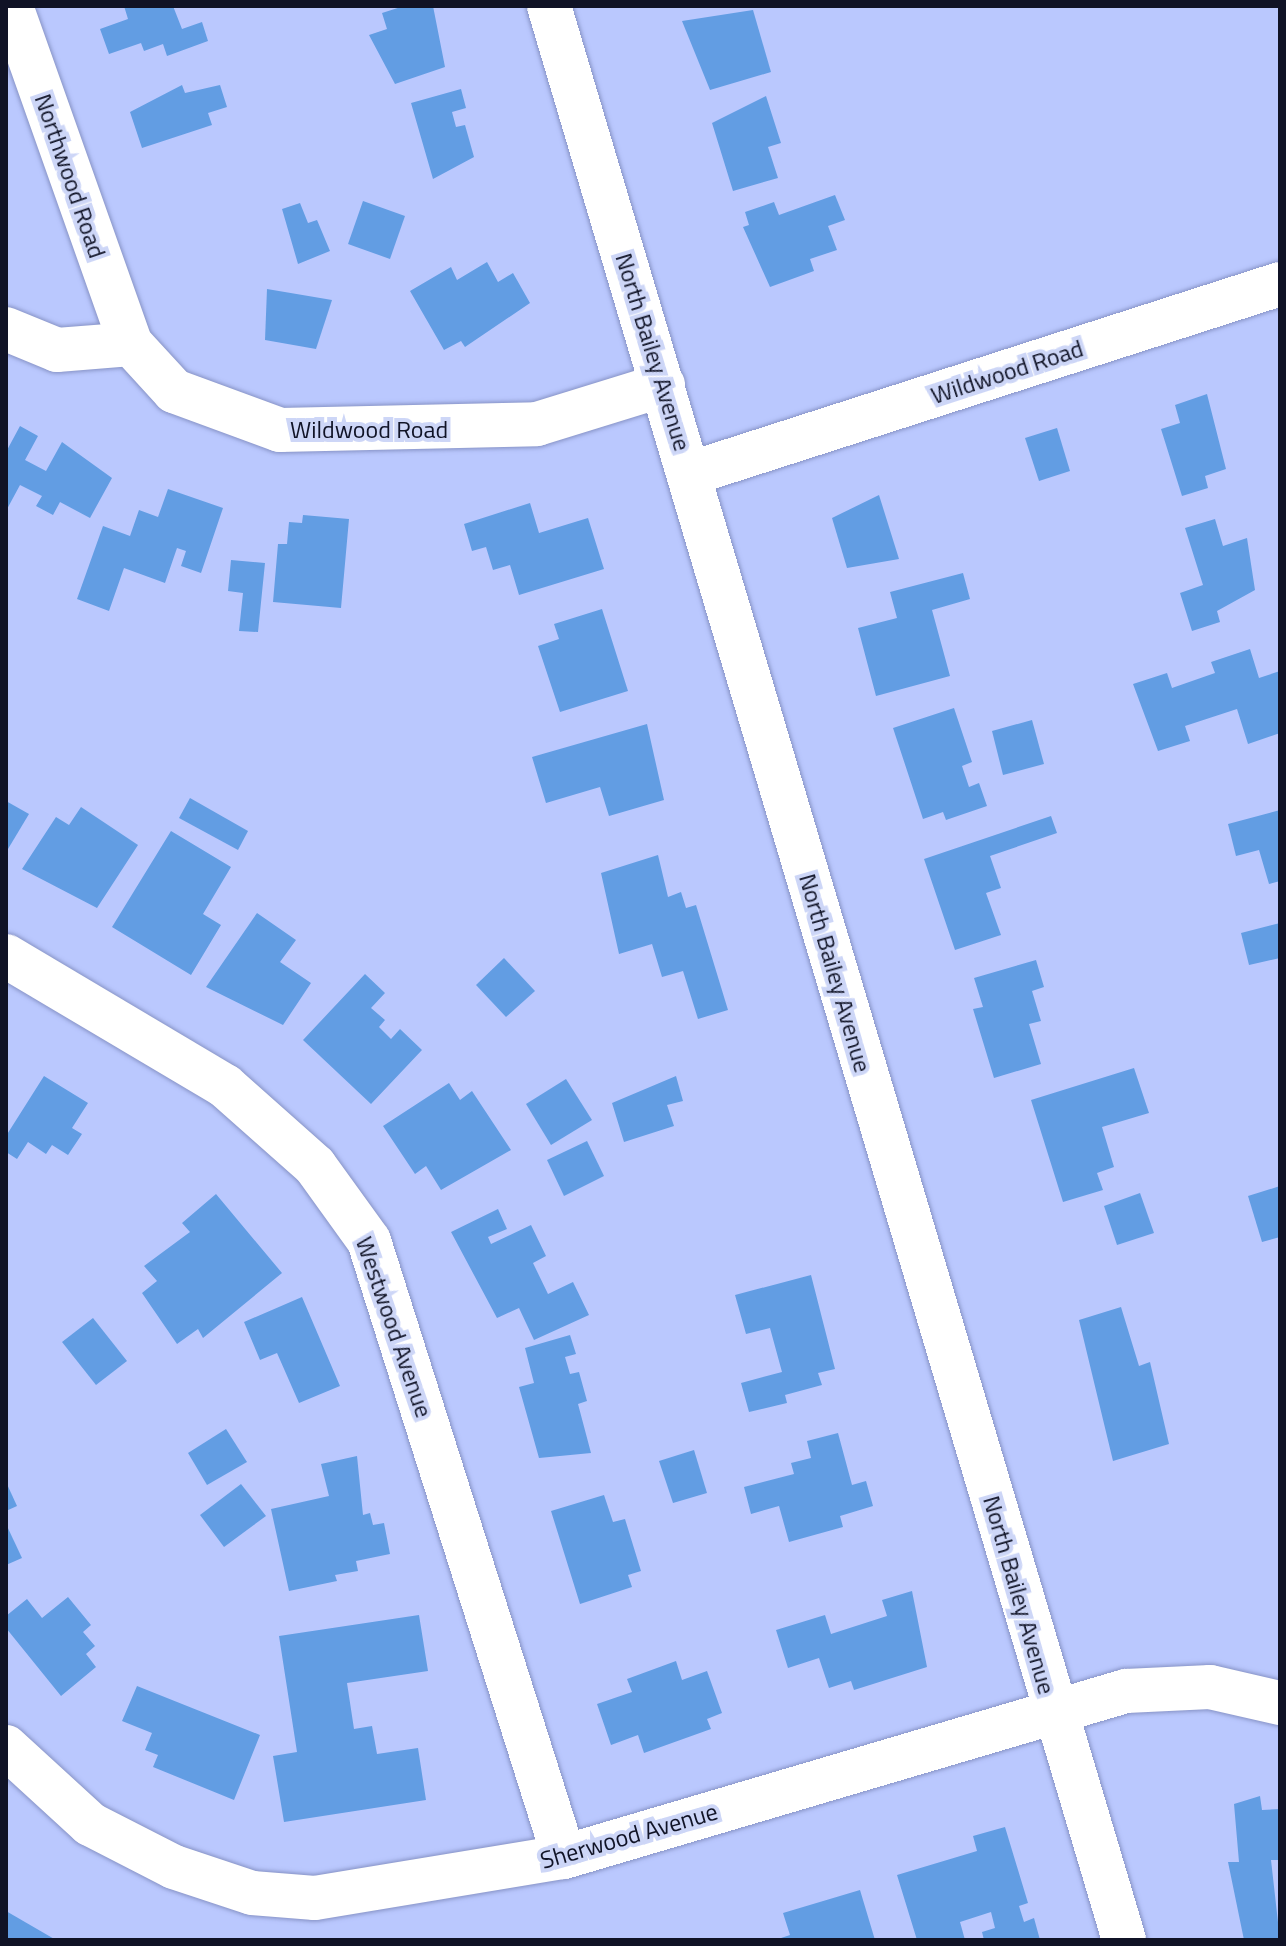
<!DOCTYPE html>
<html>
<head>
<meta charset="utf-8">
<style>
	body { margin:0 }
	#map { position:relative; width:1286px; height:1946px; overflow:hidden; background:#bac8fe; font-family:"Titillium Web",sans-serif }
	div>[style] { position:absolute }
	.building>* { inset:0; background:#629de3 }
	.roads { filter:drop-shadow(0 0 2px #8793c6) drop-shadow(0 0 2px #8793c6) }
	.minor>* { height:44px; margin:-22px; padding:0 22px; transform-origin:22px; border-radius:22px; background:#fff }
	span { translate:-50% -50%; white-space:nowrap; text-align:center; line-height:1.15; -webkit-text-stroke:8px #cdd6f7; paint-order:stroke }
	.street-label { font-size:24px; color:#101326 }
	.frame { position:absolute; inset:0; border:8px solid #101326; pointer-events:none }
</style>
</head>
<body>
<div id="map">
	<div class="building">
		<i style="clip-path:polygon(124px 6px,173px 6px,182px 29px,202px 22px,208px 41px,167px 56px,163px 44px,144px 51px,141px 43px,109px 54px,100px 29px,128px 19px)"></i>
		<i style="clip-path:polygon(404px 6px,433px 6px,445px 67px,395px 84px,369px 35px,387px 29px,382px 13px)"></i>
		<i style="clip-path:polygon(753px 10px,771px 72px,710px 90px,682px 21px)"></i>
		<i style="clip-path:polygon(182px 85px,185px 93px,220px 85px,227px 107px,208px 113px,212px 125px,142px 148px,130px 112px)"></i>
		<i style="clip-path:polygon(461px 89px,466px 108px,452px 112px,456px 127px,465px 125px,474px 157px,433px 179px,411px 103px)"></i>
		<i style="clip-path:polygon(766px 96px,781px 143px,768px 147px,778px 178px,733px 191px,712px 123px)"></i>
		<i style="clip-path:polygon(835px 195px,845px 220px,828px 226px,837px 250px,810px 259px,814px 271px,770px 287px,743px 227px,749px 225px,745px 212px,774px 202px,779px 215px)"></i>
		<i style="clip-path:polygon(363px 201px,405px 216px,390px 259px,348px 244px)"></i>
		<i style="clip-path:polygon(300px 203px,308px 223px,317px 220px,330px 251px,298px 264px,282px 209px)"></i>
		<i style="clip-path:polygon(487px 262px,498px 282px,513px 273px,530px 303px,465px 347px,461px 341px,444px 350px,410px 291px,451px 267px,457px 280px)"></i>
		<i style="clip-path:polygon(267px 289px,332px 300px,316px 349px,265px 340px)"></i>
		<i style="clip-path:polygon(1207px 394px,1226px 469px,1205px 476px,1208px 488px,1182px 496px,1161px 429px,1180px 423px,1175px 405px)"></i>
		<i style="clip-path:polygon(20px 426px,38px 436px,25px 460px,46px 471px,62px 442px,112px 478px,90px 518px,60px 502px,53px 515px,36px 506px,42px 496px,20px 485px,6px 511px,6px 452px)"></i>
		<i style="clip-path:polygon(1057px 428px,1070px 471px,1039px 481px,1025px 438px)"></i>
		<i style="clip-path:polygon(168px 489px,223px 508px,201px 573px,181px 566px,186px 551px,177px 548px,165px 583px,124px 568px,109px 611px,77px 599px,103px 526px,130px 536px,139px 510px,158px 517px)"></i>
		<i style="clip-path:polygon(879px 495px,899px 559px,847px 568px,832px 518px)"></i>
		<i style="clip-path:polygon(530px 503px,539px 533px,588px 518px,604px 569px,519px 595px,510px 565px,493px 570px,486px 547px,472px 551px,464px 524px)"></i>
		<i style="clip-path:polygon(303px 515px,349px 519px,341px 608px,273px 602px,278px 544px,287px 544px,289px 522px,302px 523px)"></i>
		<i style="clip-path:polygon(1215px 519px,1223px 546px,1247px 538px,1255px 590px,1217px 611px,1220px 622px,1192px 631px,1180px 593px,1203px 585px,1185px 528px)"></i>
		<i style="clip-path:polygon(231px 560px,265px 563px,258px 632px,239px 631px,243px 593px,228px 591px)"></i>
		<i style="clip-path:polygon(963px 573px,970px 599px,932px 610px,950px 676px,876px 696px,858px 628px,897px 618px,890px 592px)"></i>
		<i style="clip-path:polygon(602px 609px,628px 691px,560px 712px,538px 646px,559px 639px,554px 624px)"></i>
		<i style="clip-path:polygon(1250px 649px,1259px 678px,1280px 671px,1280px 733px,1248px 744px,1237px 709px,1185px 726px,1190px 741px,1158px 751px,1133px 684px,1167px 673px,1172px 688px,1215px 673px,1211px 662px)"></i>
		<i style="clip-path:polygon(954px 708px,972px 762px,962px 766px,969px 787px,979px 783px,987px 806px,946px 820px,943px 812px,923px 819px,893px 728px)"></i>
		<i style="clip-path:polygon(1032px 720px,1044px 764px,1003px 775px,992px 731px)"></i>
		<i style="clip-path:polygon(647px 724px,664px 800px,609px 816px,600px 787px,546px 803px,532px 757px)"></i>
		<i style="clip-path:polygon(190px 798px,248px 831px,238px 850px,179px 818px)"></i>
		<i style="clip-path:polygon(6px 801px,29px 814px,8px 849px,6px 848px)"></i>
		<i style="clip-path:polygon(81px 807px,138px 845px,97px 908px,22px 869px,56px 817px,69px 825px)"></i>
		<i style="clip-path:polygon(1280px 810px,1280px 881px,1269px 884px,1259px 850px,1236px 856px,1228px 824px)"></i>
		<i style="clip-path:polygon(1051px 816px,1057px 833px,990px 856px,1001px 888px,986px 893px,1001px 935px,955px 950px,924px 859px)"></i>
		<i style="clip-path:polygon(171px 831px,231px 867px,203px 914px,221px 925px,191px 975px,112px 927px)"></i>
		<i style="clip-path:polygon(658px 855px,668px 897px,681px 892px,686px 908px,696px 905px,728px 1010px,698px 1019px,683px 971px,662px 977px,652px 944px,619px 954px,601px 873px)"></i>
		<i style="clip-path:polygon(257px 913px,296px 940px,280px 962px,311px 983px,283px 1025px,206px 987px)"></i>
		<i style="clip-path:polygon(1280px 923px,1280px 958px,1249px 965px,1241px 933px)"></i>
		<i style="clip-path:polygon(504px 958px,535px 991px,506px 1017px,476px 985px)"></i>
		<i style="clip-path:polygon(1036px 960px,1044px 987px,1032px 991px,1041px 1021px,1029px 1024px,1041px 1064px,994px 1078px,973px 1009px,983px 1007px,974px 978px)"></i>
		<i style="clip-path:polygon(365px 974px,385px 993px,371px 1008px,385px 1020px,379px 1027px,391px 1039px,400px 1029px,422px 1050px,371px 1104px,303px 1040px)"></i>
		<i style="clip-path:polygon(1134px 1068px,1149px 1113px,1102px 1127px,1114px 1167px,1097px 1173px,1103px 1190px,1063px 1202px,1031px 1100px)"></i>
		<i style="clip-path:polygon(44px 1076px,88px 1103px,72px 1128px,82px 1134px,68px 1155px,52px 1145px,46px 1154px,28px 1142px,17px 1159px,6px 1152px,6px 1136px)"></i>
		<i style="clip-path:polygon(676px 1076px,683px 1101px,667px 1105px,674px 1126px,624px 1142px,612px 1103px)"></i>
		<i style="clip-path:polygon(566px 1079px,592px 1120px,551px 1145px,526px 1104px)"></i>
		<i style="clip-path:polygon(449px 1083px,460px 1100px,472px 1091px,511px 1150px,441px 1190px,426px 1166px,415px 1174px,383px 1126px)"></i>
		<i style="clip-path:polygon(587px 1141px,604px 1176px,564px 1196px,547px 1160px)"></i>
		<i style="clip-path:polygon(1280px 1186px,1280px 1237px,1262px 1242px,1248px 1196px)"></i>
		<i style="clip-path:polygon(1140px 1193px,1154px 1233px,1117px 1245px,1104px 1206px)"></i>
		<i style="clip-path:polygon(216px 1194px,282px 1273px,203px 1338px,198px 1329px,177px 1344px,142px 1293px,157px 1281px,144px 1266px,190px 1232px,182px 1223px)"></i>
		<i style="clip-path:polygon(498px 1209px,507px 1229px,488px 1237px,491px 1244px,531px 1225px,546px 1256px,533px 1263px,548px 1294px,573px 1282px,589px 1315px,534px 1340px,519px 1308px,497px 1318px,451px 1232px)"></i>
		<i style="clip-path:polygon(811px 1275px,835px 1369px,818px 1373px,822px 1385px,785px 1395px,787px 1403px,749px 1412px,741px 1383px,782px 1372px,770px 1328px,746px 1334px,735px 1295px)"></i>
		<i style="clip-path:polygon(302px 1297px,340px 1386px,299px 1403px,277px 1353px,260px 1360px,244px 1322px)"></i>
		<i style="clip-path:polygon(1121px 1307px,1139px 1366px,1150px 1362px,1169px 1444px,1113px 1461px,1079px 1320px)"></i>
		<i style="clip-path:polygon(93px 1318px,127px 1361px,96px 1385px,62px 1342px)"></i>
		<i style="clip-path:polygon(570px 1335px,576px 1354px,565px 1357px,570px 1374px,579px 1372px,587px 1401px,578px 1404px,591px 1453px,539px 1458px,519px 1387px,534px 1383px,525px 1348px)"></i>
		<i style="clip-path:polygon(226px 1429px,247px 1462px,207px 1485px,188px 1453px)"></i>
		<i style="clip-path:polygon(838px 1433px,852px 1485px,866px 1481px,873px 1506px,840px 1516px,843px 1527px,789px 1542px,779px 1506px,751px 1514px,744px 1487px,794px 1474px,791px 1463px,811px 1458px,807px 1441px)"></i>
		<i style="clip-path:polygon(694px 1450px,707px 1493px,673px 1503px,659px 1461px)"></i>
		<i style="clip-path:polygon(357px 1456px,363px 1515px,370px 1513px,373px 1525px,384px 1523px,390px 1554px,356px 1561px,358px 1571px,335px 1575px,337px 1581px,289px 1591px,271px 1509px,329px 1496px,321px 1464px)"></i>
		<i style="clip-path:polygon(6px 1482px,17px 1506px,6px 1511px)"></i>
		<i style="clip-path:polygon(241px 1484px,266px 1516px,224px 1547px,200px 1515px)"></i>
		<i style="clip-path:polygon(604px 1495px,613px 1522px,625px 1519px,641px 1571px,628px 1575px,632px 1587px,580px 1604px,551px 1511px)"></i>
		<i style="clip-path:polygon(6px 1524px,22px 1558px,6px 1565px)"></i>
		<i style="clip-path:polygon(912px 1591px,927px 1667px,854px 1690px,851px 1681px,829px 1688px,819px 1658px,788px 1668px,776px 1630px,825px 1615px,831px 1634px,887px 1616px,882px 1600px)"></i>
		<i style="clip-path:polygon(68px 1597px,91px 1625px,83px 1632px,95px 1646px,86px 1654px,96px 1667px,61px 1696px,6px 1628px,6px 1616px,27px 1599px,42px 1618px)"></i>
		<i style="clip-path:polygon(419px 1615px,428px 1671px,347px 1683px,354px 1729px,372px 1726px,377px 1754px,418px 1748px,426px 1800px,284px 1822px,273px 1756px,297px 1752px,279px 1636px)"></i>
		<i style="clip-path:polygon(676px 1661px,682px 1680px,707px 1671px,722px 1713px,707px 1719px,711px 1729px,644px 1753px,638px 1735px,611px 1745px,597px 1704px,632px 1692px,627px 1679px)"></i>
		<i style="clip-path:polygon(137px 1686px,260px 1735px,234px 1800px,153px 1767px,158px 1755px,145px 1750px,152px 1733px,122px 1721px)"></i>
		<i style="clip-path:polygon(1260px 1796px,1262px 1810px,1280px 1809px,1280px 1860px,1271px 1860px,1280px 1940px,1244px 1940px,1228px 1862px,1239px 1862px,1234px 1804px)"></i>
		<i style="clip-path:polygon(1005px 1827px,1028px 1903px,1019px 1906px,1024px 1922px,1034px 1918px,1040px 1940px,984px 1940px,982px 1932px,995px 1928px,991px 1912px,960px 1922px,965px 1940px,917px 1940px,897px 1875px,977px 1851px,973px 1836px)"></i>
		<i style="clip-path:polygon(860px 1890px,875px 1940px,775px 1940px,790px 1935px,783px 1913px)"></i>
		<i style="clip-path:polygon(6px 1911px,56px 1940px,6px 1940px)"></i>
	</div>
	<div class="roads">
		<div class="minor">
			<i style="left:11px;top:6px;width:359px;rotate:70.5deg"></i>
			<i style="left:549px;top:6px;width:2018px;rotate:73.44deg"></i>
			<i style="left:6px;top:329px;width:55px;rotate:22.4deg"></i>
			<i style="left:57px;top:350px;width:74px;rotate:-4.6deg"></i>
			<i style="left:131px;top:344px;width:64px;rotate:47.5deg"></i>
			<i style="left:174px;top:391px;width:113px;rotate:20.2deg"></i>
			<i style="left:280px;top:430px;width:257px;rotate:-1.3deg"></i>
			<i style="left:537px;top:424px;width:132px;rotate:-17.2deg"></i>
			<i style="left:689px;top:474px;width:621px;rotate:-17.82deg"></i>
			<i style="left:6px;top:956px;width:255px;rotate:30.7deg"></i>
			<i style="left:225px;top:1086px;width:120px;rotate:41.6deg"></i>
			<i style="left:315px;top:1166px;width:92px;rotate:54.2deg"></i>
			<i style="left:369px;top:1241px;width:646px;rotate:72.43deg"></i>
			<i style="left:6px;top:1747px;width:114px;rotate:42.5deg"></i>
			<i style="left:90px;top:1824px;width:94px;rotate:27.1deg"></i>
			<i style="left:174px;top:1867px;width:82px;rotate:18.4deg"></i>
			<i style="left:252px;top:1893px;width:63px;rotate:4.5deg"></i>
			<i style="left:315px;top:1898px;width:252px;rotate:-9.4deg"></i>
			<i style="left:564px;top:1857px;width:586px;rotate:-16.46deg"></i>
			<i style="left:1126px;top:1691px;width:84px;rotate:-2.7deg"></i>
			<i style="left:1210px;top:1687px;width:72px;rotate:12.9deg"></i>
		</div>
	</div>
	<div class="street-label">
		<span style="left:70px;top:176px;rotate:71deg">Northwood Road</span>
		<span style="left:653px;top:352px;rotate:73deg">North Bailey Avenue</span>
		<span style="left:1007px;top:372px;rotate:-18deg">Wildwood Road</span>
		<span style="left:369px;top:430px">Wildwood Road</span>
		<span style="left:835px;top:973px;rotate:74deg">North Bailey Avenue</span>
		<span style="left:394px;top:1327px;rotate:71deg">Westwood Avenue</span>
		<span style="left:1019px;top:1595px;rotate:74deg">North Bailey Avenue</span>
		<span style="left:629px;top:1836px;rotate:-16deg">Sherwood Avenue</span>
	</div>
	<div class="frame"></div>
</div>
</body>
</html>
